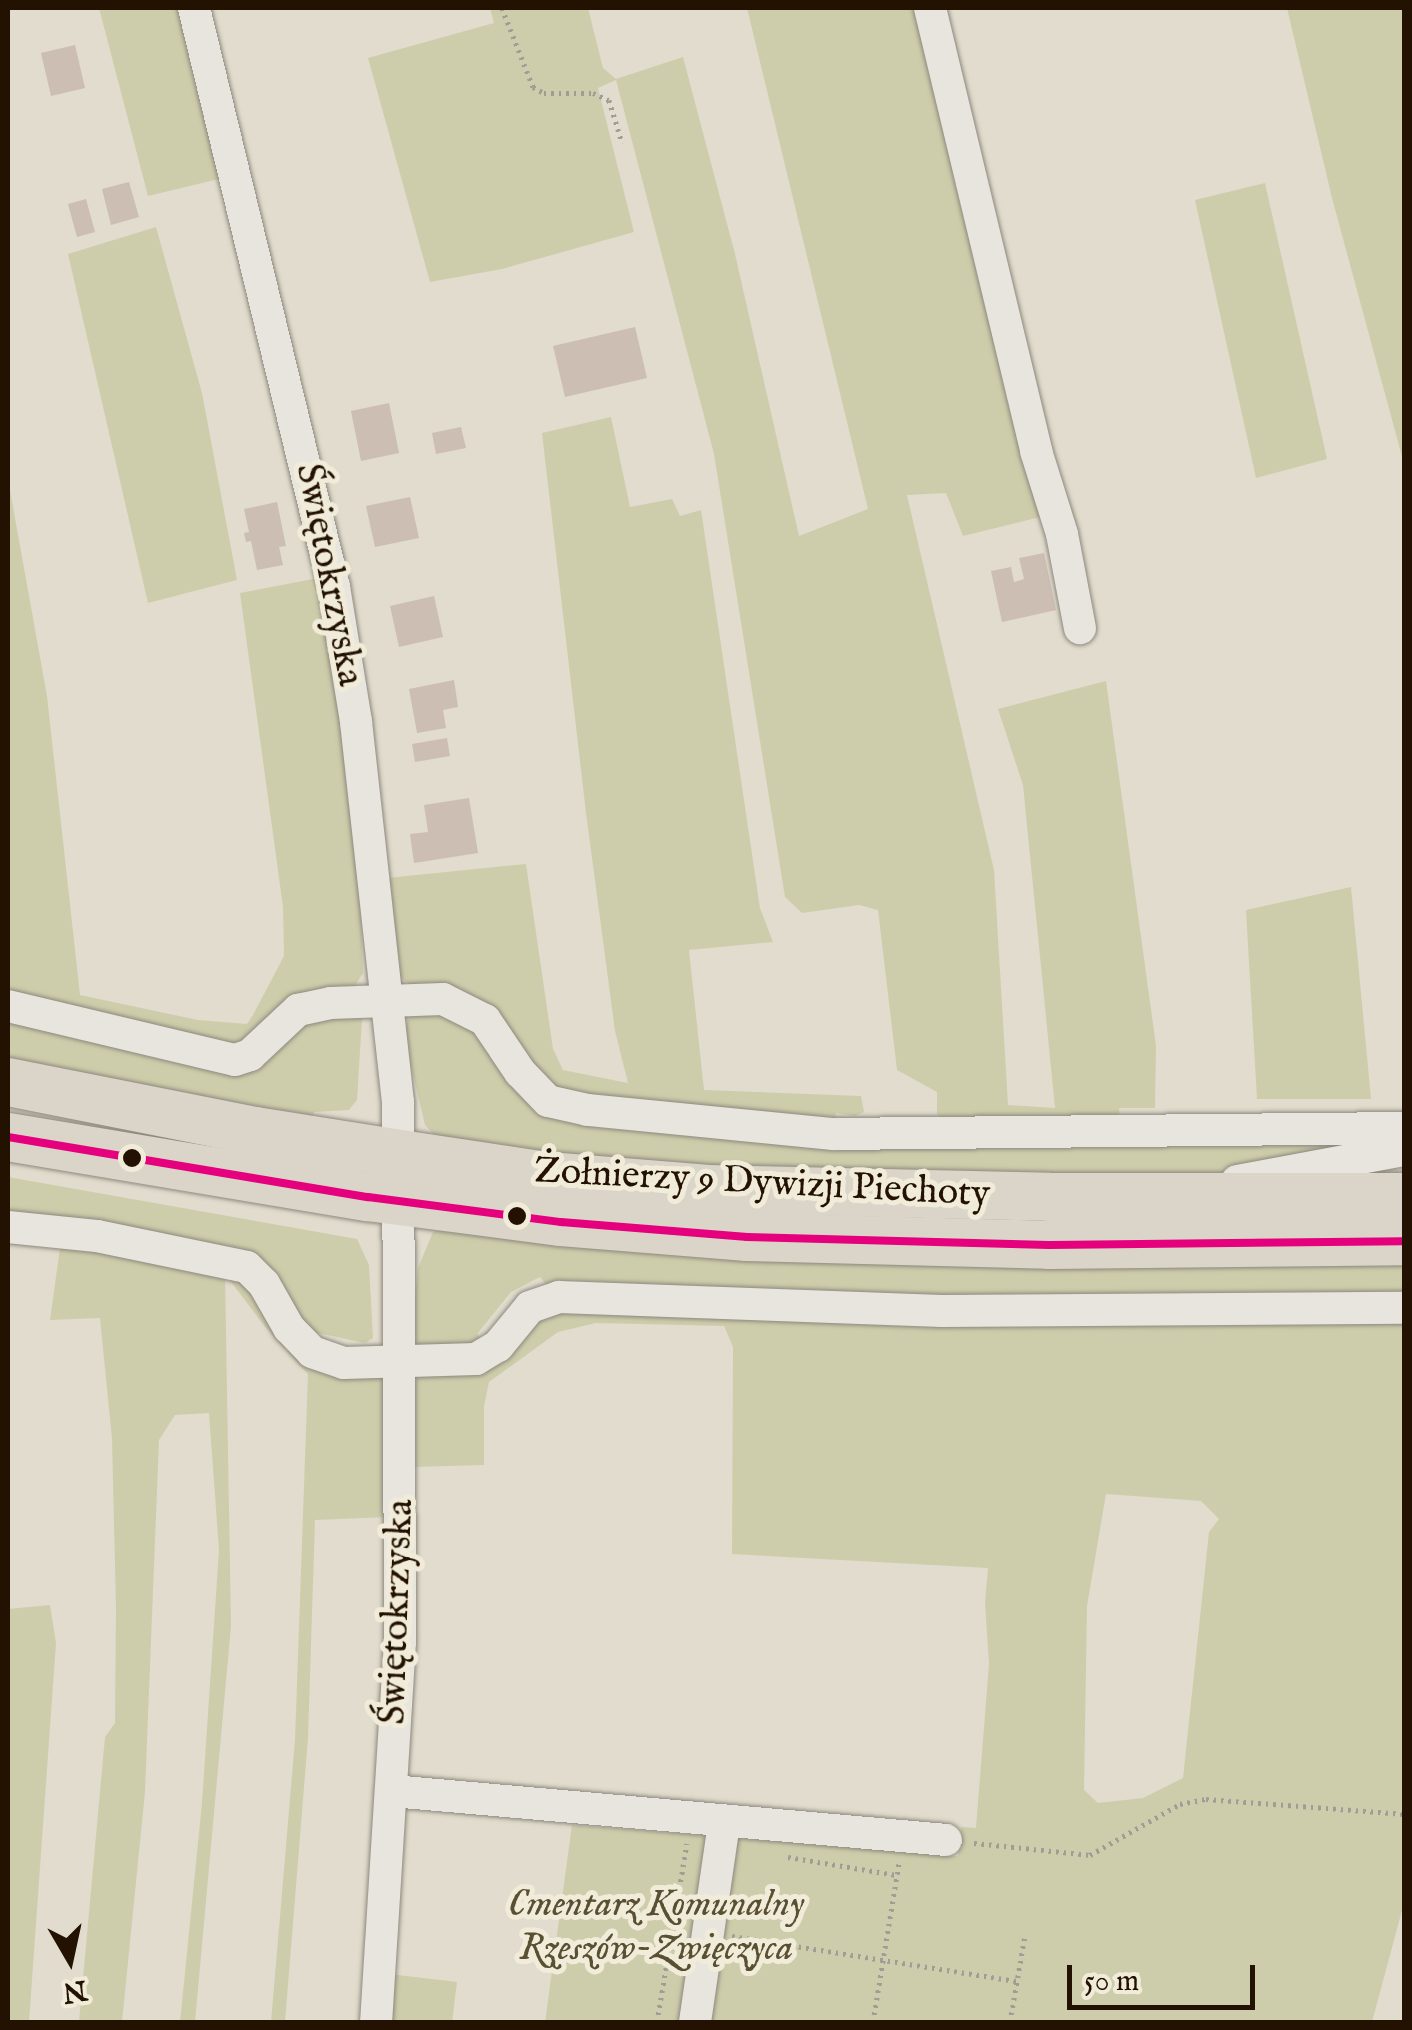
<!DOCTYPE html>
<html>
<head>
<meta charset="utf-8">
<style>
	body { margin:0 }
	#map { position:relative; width:1412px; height:2030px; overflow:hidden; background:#e1dccd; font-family:"IM FELL English",serif }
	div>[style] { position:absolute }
	.green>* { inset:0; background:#cecdab }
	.building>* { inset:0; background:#ccbeb3 }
	.path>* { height:5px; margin-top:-2.5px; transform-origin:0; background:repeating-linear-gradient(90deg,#a19d96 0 2.5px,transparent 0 7.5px) }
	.roads { filter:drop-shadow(0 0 2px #8d887e) drop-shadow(0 0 2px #8d887e) }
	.minor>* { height:32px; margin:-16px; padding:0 16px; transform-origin:16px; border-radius:16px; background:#e8e5de }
	.highway>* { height:48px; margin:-24px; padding:0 24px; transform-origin:24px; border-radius:24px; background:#dbd5c9 }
	.bus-1>* { height:8px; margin:-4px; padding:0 4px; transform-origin:4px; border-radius:4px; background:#e5007d }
	.dots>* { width:28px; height:28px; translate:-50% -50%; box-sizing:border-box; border:5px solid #f1ecd9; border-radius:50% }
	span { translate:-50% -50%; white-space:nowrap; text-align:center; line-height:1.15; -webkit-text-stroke:10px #f1ecd9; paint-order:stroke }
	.street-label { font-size:38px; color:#231201 }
	.park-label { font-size:38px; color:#594f33; font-style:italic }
	.frame { position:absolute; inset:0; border:10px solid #231201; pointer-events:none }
	.north { position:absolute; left:20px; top:1910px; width:100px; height:100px; -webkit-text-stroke:8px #f1ecd9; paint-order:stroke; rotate:171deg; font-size:28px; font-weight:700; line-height:40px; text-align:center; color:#231201 }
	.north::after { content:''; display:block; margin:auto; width:35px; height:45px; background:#231201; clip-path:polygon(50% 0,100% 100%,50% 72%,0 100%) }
	.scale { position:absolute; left:1067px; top:1965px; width:188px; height:45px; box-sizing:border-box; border:5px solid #231201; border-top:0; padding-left:12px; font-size:30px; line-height:35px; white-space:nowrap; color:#231201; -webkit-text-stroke:8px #f1ecd9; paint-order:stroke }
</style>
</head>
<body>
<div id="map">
	<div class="green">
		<i style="clip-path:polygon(99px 8px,179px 8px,223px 178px,148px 196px)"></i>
		<i style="clip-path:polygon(490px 8px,588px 8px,603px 68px,616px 79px,683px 57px,735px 254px,799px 536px,868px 509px,747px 8px,923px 8px,1052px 514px,963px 536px,946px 493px,907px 495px,994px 870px,1008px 1105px,1055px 1108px,1023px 785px,998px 709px,1106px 681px,1156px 1046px,1155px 1108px,1119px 1108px,1120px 1119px,948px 1126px,937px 1114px,937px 1092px,897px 1070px,878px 910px,859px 905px,802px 913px,785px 897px,714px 454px,616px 80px,598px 88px,634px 232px,502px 269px,430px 282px,368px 58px,494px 23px)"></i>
		<i style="clip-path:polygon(1287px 8px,1404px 8px,1404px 464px,1332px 198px)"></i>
		<i style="clip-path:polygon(1265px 183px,1327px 459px,1256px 478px,1195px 200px)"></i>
		<i style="clip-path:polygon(156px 227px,202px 393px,237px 580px,148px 603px,68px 254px)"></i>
		<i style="clip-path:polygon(611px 417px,630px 507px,672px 499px,680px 516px,701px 510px,760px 908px,773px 942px,689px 950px,704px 1090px,861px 1096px,864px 1112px,855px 1116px,836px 1113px,834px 1122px,562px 1094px,397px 975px,387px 878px,526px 864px,553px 1049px,563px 1070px,628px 1083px,615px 1031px,586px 813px,542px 433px)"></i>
		<i style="clip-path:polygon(8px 479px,47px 696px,80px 995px,198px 1020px,247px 1024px,253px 1015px,284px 956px,283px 907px,240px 593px,318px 578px,341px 706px,360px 897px,363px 973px,354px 987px,244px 1043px,225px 1046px,8px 995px)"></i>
		<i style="clip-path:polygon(1351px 887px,1371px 1099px,1257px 1099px,1246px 910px)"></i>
		<i style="clip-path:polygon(420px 1011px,443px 1014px,469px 1026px,548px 1116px,1383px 1137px,1332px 1157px,1167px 1182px,825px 1179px,441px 1142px,425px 1125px,403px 1032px,409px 1018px)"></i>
		<i style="clip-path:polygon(352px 1013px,362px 1019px,357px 1100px,349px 1110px,314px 1112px,311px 1126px,8px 1067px,8px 1014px,207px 1062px,309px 1017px)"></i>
		<i style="clip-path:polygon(8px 1177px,357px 1239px,369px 1265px,373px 1338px,365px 1343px,304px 1330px,270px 1272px,8px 1218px)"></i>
		<i style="clip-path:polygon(454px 1226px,1404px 1258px,1404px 1298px,1063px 1301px,547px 1286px,540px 1277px,511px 1292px,477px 1334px,486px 1343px,424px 1350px,415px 1343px,412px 1327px,418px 1268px,433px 1232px)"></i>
		<i style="clip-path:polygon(61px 1241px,182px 1260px,242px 1278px,266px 1306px,286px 1351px,299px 1351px,333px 1374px,384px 1378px,391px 1426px,388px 1517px,315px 1520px,308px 1738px,285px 2022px,271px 2022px,295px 1740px,308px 1374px,286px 1351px,266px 1328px,225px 1274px,231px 1626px,195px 2022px,180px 2022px,202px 1803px,219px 1550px,209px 1413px,175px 1415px,159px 1440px,145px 1792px,122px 2022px,79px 2022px,105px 1737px,115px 1723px,116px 1607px,112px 1439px,100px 1318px,50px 1320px)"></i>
		<i style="clip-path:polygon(evenodd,553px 1308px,1404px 1317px,1404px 1903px,1372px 2022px,545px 2022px,572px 1825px,958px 1856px,961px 1827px,976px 1828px,989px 1664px,985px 1602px,988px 1568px,732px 1554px,733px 1347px,724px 1326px,596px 1323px,558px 1332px,489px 1382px,484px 1406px,484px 1465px,413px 1467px,413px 1381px,553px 1308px,1106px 1494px,1201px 1501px,1219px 1519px,1209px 1532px,1183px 1778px,1143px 1798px,1098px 1803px,1084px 1790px,1087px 1606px,1106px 1494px)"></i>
		<i style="clip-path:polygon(50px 1605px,56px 1643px,29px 2022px,8px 2022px,8px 1609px)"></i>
		<i style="clip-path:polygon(389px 1974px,457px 1982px,452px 2022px,386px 2022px)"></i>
	</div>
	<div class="building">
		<i style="clip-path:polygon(75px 45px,85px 88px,51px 96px,41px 53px)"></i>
		<i style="clip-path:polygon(129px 182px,139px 217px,111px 225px,102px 189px)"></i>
		<i style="clip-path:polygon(86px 199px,95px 232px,77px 237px,68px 204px)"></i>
		<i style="clip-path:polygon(635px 327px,647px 378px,565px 397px,553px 346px)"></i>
		<i style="clip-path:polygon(389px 403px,399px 453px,361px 461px,351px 411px)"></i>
		<i style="clip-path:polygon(461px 427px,466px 448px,436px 454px,432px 433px)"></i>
		<i style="clip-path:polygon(410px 497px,419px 538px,375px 547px,366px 506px)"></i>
		<i style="clip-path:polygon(277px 502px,286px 546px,279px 547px,283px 565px,257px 570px,251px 541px,246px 542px,244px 533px,249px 532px,244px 509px)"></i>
		<i style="clip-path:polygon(1044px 553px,1056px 610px,1002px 622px,991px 571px,1011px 567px,1014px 582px,1024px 579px,1019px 558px)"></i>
		<i style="clip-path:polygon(434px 596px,443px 637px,399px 647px,390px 606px)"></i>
		<i style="clip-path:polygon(454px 680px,458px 707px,443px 710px,446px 728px,417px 733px,409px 689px)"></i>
		<i style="clip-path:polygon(447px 738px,450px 756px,415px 762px,412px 744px)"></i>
		<i style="clip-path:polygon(469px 798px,478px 853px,414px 863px,410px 834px,428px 832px,424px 805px)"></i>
	</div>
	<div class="path">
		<i style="left:502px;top:8px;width:85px;rotate:68.6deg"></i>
		<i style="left:533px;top:87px;width:13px;rotate:29deg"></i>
		<i style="left:544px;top:93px;width:49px"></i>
		<i style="left:593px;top:93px;width:17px;rotate:24deg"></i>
		<i style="left:609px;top:100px;width:45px;rotate:73.2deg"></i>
		<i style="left:974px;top:1843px;width:117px;rotate:5.9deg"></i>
		<i style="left:1090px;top:1855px;width:103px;rotate:-29.5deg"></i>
		<i style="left:1180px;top:1804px;width:26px;rotate:-11deg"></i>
		<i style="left:1206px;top:1799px;width:199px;rotate:4.3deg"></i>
		<i style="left:788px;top:1857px;width:110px;rotate:9.4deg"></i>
		<i style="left:732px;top:1936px;width:289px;rotate:9deg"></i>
		<i style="left:657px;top:2022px;width:181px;rotate:-80.5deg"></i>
		<i style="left:873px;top:2022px;width:161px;rotate:-80.7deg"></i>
		<i style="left:1010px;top:2022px;width:88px;rotate:-80.2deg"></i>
	</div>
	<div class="roads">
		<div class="minor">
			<i style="left:194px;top:8px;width:596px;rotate:76.41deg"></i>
			<i style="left:334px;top:587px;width:137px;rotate:80.7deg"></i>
			<i style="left:356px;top:722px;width:382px;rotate:83.7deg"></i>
			<i style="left:398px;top:1102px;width:540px;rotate:89.79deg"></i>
			<i style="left:400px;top:1642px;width:381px;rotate:93.6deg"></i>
			<i style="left:930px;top:8px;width:456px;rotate:76.5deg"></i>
			<i style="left:1036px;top:451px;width:87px;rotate:72.6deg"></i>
			<i style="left:1062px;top:534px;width:96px;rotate:79.2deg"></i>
			<i style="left:8px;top:1006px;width:233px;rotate:13.4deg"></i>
			<i style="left:235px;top:1060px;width:16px;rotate:-18deg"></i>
			<i style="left:250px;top:1055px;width:66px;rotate:-43.2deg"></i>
			<i style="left:298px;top:1010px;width:33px;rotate:-12deg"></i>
			<i style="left:330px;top:1003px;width:113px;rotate:-2deg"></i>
			<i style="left:443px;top:999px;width:47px;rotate:26.6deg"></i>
			<i style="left:485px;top:1020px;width:63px;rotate:56.1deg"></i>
			<i style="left:520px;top:1072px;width:40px;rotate:46deg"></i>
			<i style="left:548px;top:1101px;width:41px;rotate:12.7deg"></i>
			<i style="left:588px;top:1110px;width:246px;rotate:5.6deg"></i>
			<i style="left:833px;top:1134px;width:571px;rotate:-0.6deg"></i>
			<i style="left:1237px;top:1181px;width:170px;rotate:-10.5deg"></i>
			<i style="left:8px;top:1227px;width:89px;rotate:5.8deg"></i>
			<i style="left:97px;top:1236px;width:153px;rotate:11.7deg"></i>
			<i style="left:247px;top:1267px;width:24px;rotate:45deg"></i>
			<i style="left:264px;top:1284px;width:51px;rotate:60.4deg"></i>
			<i style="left:289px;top:1328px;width:33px;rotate:46deg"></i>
			<i style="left:312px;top:1352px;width:34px;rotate:19deg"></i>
			<i style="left:344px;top:1363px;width:132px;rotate:-1.7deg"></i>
			<i style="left:476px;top:1359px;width:26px;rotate:-31deg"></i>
			<i style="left:498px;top:1346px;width:50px;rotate:-50.6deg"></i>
			<i style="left:530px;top:1307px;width:31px;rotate:-19deg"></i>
			<i style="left:559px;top:1297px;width:383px;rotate:2.1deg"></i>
			<i style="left:942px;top:1311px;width:462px;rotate:-0.4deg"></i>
			<i style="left:392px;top:1791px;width:556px;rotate:5.05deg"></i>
			<i style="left:695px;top:2022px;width:202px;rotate:-81.7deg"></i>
		</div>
		<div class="highway">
			<i style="left:8px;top:1082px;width:252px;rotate:11.2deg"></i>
			<i style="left:255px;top:1131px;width:147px;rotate:9deg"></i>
			<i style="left:400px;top:1154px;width:150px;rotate:8.5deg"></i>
			<i style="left:548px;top:1176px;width:161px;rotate:4.6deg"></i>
			<i style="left:708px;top:1189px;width:341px;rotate:1.3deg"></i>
			<i style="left:1049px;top:1197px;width:355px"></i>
			<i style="left:8px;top:1137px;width:365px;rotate:9.5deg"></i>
			<i style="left:368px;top:1197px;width:195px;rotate:7.4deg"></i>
			<i style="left:561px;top:1222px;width:187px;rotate:4.6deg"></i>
			<i style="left:747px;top:1237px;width:302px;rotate:1.5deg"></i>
			<i style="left:1049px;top:1245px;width:355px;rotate:-0.6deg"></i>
		</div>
	</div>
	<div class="bus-1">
		<i style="left:8px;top:1137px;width:365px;rotate:9.5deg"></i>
		<i style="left:368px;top:1197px;width:195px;rotate:7.4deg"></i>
		<i style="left:561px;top:1222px;width:187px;rotate:4.6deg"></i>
		<i style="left:747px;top:1237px;width:302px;rotate:1.5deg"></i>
		<i style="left:1049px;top:1245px;width:355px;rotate:-0.6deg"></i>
	</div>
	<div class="dots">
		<i style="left:132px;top:1158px;background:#231201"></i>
		<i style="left:517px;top:1216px;background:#231201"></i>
	</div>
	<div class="street-label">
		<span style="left:328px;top:575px;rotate:79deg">Świętokrzyska</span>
		<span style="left:762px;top:1184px;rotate:3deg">Żołnierzy 9 Dywizji Piechoty</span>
		<span style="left:398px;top:1612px;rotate:-88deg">Świętokrzyska</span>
	</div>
	<div class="park-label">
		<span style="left:656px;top:1928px">Cmentarz Komunalny<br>Rzeszów-Zwięczyca</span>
	</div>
	<div class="frame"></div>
	<div class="north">N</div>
	<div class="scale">50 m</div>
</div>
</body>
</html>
